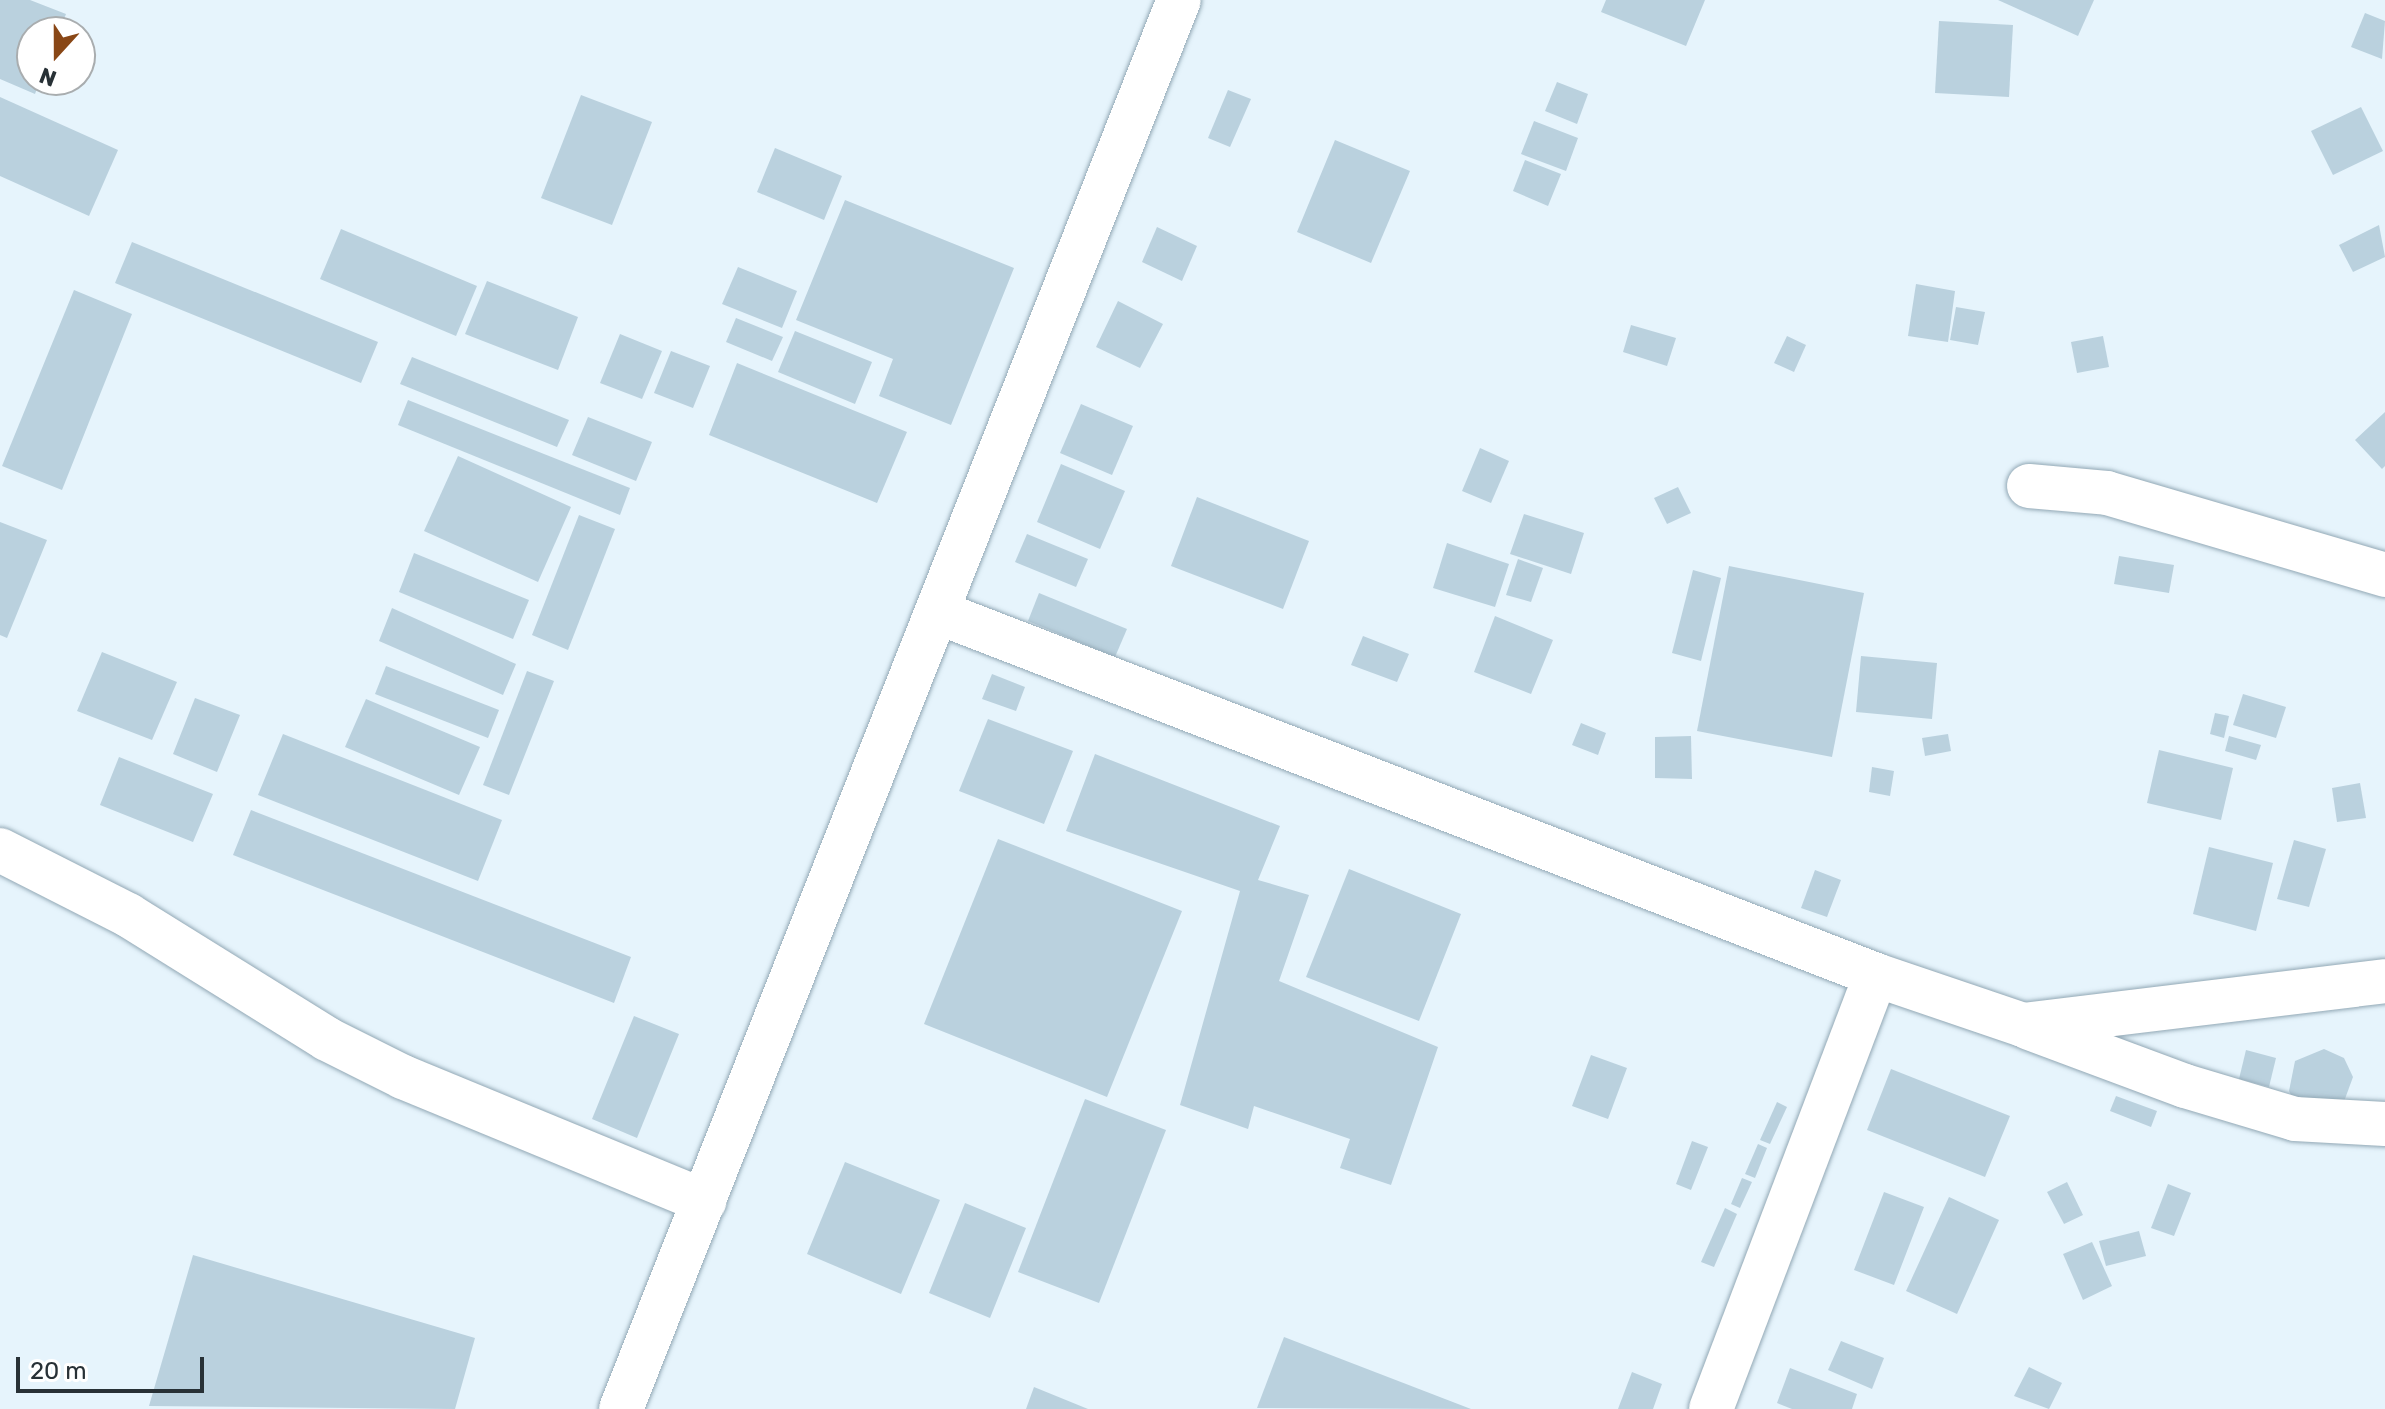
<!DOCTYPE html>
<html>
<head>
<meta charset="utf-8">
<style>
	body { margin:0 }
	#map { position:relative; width:2385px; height:1409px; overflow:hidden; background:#e6f4fc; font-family:Rubik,sans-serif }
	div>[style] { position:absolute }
	.building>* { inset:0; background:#bad1de }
	.roads { filter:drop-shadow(0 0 2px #92a8b5) drop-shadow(0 0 2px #92a8b5) }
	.minor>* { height:44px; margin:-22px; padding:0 22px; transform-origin:22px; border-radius:22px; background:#fff }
	.major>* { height:44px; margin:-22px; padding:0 22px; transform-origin:22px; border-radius:22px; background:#fff }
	span { translate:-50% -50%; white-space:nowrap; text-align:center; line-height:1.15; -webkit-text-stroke:7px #fff; paint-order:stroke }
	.north { position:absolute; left:16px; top:16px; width:80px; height:80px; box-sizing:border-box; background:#fff; border:2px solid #a9adaf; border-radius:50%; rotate:201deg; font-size:22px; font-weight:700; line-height:32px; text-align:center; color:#283136 }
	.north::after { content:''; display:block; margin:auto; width:28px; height:36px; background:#894716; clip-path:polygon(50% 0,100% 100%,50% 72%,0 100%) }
	.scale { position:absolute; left:16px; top:1357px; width:188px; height:36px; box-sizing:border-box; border:4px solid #283136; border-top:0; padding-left:10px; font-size:24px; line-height:28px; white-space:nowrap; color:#283136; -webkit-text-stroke:6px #fff; paint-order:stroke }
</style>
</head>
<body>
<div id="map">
	<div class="building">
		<i style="clip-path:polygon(0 0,30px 0,66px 14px,59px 32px,32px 32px,32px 80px,40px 80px,35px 94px,0 79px)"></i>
		<i style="clip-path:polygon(1606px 0,1705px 0,1686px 46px,1601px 12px)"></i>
		<i style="clip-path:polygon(1998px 0,2094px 0,2078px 36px)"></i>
		<i style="clip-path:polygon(2365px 13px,2385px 21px,2382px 59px,2351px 47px)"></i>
		<i style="clip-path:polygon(1939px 21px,2013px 25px,2009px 97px,1935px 93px)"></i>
		<i style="clip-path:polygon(1557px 82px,1588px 94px,1577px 124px,1545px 111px)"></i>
		<i style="clip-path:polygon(1228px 90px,1251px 99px,1230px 147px,1208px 138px)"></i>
		<i style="clip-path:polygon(581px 95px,652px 122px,612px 225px,541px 198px)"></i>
		<i style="clip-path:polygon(0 97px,118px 150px,89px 216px,0 176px)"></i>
		<i style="clip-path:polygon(2361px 107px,2383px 151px,2333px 175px,2311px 131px)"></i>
		<i style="clip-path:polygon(1534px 121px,1578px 138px,1566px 171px,1521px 154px)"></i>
		<i style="clip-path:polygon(1335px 140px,1410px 171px,1371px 263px,1297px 232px)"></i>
		<i style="clip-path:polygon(775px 148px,842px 176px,824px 220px,757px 192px)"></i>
		<i style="clip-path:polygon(1525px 160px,1561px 174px,1548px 206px,1513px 191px)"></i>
		<i style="clip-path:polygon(845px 200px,1014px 268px,951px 425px,879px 396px,893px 359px,796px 320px)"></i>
		<i style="clip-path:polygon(2379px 225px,2385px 257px,2353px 272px,2339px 245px)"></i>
		<i style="clip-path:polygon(1157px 227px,1197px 246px,1182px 281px,1142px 262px)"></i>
		<i style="clip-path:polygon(341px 229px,477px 286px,456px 336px,320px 279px)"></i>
		<i style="clip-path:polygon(132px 242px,378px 342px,361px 383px,115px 283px)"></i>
		<i style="clip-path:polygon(738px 267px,797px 291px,782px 328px,722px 304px)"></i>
		<i style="clip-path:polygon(487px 281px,578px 317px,558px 370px,465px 334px)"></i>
		<i style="clip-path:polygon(1916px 284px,1955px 291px,1948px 342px,1908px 336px)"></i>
		<i style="clip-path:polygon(74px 290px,132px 314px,62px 490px,2px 466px)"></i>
		<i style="clip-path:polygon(1118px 301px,1163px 324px,1140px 368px,1096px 347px)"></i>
		<i style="clip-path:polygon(1956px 307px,1985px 312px,1978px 345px,1950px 340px)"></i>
		<i style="clip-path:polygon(736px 318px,783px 337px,772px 361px,726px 342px)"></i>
		<i style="clip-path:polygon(1631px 325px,1676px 338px,1667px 366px,1623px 352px)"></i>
		<i style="clip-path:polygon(795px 331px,872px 362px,855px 404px,778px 372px)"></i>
		<i style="clip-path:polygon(620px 334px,662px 351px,642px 399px,600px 383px)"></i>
		<i style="clip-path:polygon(1787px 336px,1806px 345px,1794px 372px,1774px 363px)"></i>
		<i style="clip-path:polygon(2103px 336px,2109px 367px,2077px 373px,2071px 342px)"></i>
		<i style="clip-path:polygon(671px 351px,710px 366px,693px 408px,654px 393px)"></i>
		<i style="clip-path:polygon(412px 357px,569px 420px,557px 447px,400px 384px)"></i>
		<i style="clip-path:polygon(737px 363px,907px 432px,877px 503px,709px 435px)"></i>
		<i style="clip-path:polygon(408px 400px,630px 488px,620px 515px,398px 425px)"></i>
		<i style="clip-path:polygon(1081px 404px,1133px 426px,1112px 475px,1060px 453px)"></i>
		<i style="clip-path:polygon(2385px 412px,2385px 466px,2382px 469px,2355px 440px)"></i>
		<i style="clip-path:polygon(588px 417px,652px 442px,636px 481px,572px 455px)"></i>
		<i style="clip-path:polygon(1480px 448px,1509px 461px,1491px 503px,1462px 491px)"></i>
		<i style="clip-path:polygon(458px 456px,571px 507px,538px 582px,424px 531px)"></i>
		<i style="clip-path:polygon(1061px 464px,1125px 491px,1100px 549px,1037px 522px)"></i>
		<i style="clip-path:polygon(1678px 487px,1691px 513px,1667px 524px,1654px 498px)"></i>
		<i style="clip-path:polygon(1197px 497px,1309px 541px,1283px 609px,1171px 566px)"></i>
		<i style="clip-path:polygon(1524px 514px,1584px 533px,1571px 574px,1510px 554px)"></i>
		<i style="clip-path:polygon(579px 515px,615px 529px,568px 650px,532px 635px)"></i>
		<i style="clip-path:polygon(0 522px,47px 540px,7px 638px,0 635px)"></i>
		<i style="clip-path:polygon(1027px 534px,1088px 559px,1076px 587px,1015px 562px)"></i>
		<i style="clip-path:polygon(1447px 543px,1509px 564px,1495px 607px,1433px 588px)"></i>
		<i style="clip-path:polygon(414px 553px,529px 600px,513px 639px,399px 592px)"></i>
		<i style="clip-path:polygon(2119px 556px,2174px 565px,2169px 593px,2114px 584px)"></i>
		<i style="clip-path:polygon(1518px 559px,1543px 568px,1531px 602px,1506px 595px)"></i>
		<i style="clip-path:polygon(1729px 566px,1864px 593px,1832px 757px,1697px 731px)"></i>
		<i style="clip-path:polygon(1693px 570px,1721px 578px,1701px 661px,1672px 653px)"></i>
		<i style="clip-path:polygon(1039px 593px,1127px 629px,1115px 657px,1028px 621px)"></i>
		<i style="clip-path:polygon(392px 608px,516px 664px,503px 695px,379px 641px)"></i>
		<i style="clip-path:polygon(1495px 616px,1553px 640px,1531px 694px,1474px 672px)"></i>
		<i style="clip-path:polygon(1363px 636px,1409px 654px,1397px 682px,1351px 665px)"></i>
		<i style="clip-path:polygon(102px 652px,177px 682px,152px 740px,77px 711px)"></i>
		<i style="clip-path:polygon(1861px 656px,1937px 663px,1932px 719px,1856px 712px)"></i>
		<i style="clip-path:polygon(386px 666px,499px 710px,488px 738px,375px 694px)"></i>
		<i style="clip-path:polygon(527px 671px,554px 681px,509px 795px,483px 785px)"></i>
		<i style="clip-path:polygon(992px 674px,1025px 687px,1016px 711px,982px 699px)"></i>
		<i style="clip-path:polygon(2243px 694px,2286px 707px,2276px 738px,2233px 725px)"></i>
		<i style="clip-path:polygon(195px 698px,240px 715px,217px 772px,173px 754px)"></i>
		<i style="clip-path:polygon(366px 699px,480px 747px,459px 795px,345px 747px)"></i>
		<i style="clip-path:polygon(2215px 713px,2229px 716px,2224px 738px,2210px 734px)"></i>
		<i style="clip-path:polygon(988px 719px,1073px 751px,1044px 824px,959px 791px)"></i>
		<i style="clip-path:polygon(1581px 723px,1606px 733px,1598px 755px,1572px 745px)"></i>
		<i style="clip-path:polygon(283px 734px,502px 820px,478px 881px,258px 795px)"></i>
		<i style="clip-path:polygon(1948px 734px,1951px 751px,1925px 756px,1922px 738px)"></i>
		<i style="clip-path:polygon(1691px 736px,1692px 779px,1655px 778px,1655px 737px)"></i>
		<i style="clip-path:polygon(2229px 736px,2261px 745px,2256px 760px,2225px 751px)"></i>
		<i style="clip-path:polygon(2159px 750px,2233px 768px,2221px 820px,2147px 803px)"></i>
		<i style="clip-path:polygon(1095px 754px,1280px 826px,1258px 880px,1309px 895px,1279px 981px,1438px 1047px,1391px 1185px,1340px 1168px,1350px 1139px,1254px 1106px,1248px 1129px,1180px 1105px,1240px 891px,1066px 831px)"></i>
		<i style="clip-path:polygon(119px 757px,213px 794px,193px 842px,100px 805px)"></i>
		<i style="clip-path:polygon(1872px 767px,1894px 771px,1890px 796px,1869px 792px)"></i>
		<i style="clip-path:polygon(2360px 783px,2366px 818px,2337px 822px,2332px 788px)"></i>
		<i style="clip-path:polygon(251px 810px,631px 957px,614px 1003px,233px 855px)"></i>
		<i style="clip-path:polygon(998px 839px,1182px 911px,1107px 1097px,924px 1024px)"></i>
		<i style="clip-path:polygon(2294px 840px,2326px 849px,2309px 907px,2277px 899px)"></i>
		<i style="clip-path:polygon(2209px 847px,2273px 863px,2256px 931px,2193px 914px)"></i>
		<i style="clip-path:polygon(1349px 869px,1461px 914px,1419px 1021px,1306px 977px)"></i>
		<i style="clip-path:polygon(1815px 870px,1841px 880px,1827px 917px,1801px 908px)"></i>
		<i style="clip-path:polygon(634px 1016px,679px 1034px,637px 1138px,592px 1119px)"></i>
		<i style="clip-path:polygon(2324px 1049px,2344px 1058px,2353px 1077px,2342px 1107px,2294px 1101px,2289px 1091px,2295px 1061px)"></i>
		<i style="clip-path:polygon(2246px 1050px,2276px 1058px,2269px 1087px,2239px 1079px)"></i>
		<i style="clip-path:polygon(1591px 1055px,1627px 1068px,1608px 1119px,1572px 1106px)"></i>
		<i style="clip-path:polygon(1891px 1069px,2010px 1116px,1985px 1177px,1867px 1130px)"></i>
		<i style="clip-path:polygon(2116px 1096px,2157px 1111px,2151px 1127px,2110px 1111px)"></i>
		<i style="clip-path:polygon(1085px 1099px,1166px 1130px,1099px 1303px,1018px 1272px)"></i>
		<i style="clip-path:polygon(1777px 1102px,1787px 1107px,1770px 1144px,1760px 1140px)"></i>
		<i style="clip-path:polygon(1692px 1141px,1708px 1147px,1691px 1190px,1676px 1184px)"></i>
		<i style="clip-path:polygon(1758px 1144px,1767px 1148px,1755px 1178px,1745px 1174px)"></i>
		<i style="clip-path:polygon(845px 1162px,940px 1200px,901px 1294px,807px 1254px)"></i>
		<i style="clip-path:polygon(1742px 1178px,1752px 1182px,1740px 1208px,1731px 1204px)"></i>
		<i style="clip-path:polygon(2067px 1182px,2083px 1215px,2064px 1224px,2047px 1192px)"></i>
		<i style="clip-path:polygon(2168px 1184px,2191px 1193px,2174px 1236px,2151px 1228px)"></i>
		<i style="clip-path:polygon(1884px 1192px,1924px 1207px,1894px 1285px,1854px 1270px)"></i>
		<i style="clip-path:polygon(1949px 1197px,1999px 1220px,1957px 1314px,1906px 1291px)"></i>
		<i style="clip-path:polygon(965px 1203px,1026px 1228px,990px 1318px,929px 1293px)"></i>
		<i style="clip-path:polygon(1725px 1208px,1737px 1214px,1714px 1267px,1701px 1262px)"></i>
		<i style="clip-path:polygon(2139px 1231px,2146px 1256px,2106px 1266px,2099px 1241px)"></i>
		<i style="clip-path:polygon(2092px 1242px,2112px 1286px,2083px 1300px,2063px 1254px)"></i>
		<i style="clip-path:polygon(193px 1255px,475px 1338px,455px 1409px,149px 1406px)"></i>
		<i style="clip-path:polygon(1284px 1337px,1471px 1409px,1257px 1408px)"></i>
		<i style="clip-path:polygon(1841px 1341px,1884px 1358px,1872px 1389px,1828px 1370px)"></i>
		<i style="clip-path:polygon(2029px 1367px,2062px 1383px,2049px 1409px,2014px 1396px)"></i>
		<i style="clip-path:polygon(1790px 1368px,1857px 1394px,1852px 1409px,1792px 1409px,1777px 1403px)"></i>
		<i style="clip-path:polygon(1632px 1372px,1662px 1384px,1653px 1409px,1618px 1409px)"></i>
		<i style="clip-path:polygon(1034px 1387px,1088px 1409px,1026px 1409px)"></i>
	</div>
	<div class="roads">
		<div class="minor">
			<i style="left:2029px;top:486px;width:78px;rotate:5.1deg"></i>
			<i style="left:2107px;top:493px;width:290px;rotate:16.4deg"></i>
			<i style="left:940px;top:613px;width:1004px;rotate:21.14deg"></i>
			<i style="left:1876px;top:975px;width:155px;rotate:18.8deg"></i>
			<i style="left:2023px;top:1025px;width:365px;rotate:-6.9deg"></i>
			<i style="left:0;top:850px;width:144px;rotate:26.9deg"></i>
			<i style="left:128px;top:915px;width:234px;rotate:31.9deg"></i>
			<i style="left:327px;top:1039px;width:85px;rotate:26.6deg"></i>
			<i style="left:403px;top:1077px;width:326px;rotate:22.4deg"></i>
			<i style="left:2029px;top:1028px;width:166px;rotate:20.4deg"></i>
			<i style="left:2185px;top:1086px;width:115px;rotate:16.7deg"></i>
			<i style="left:2295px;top:1119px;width:90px;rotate:3.2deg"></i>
			<i style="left:1711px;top:1409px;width:464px;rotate:-69.2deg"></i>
		</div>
		<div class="major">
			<i style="left:621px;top:1409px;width:1515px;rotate:-68.4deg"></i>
		</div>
	</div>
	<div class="north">N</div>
	<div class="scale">20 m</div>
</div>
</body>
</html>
